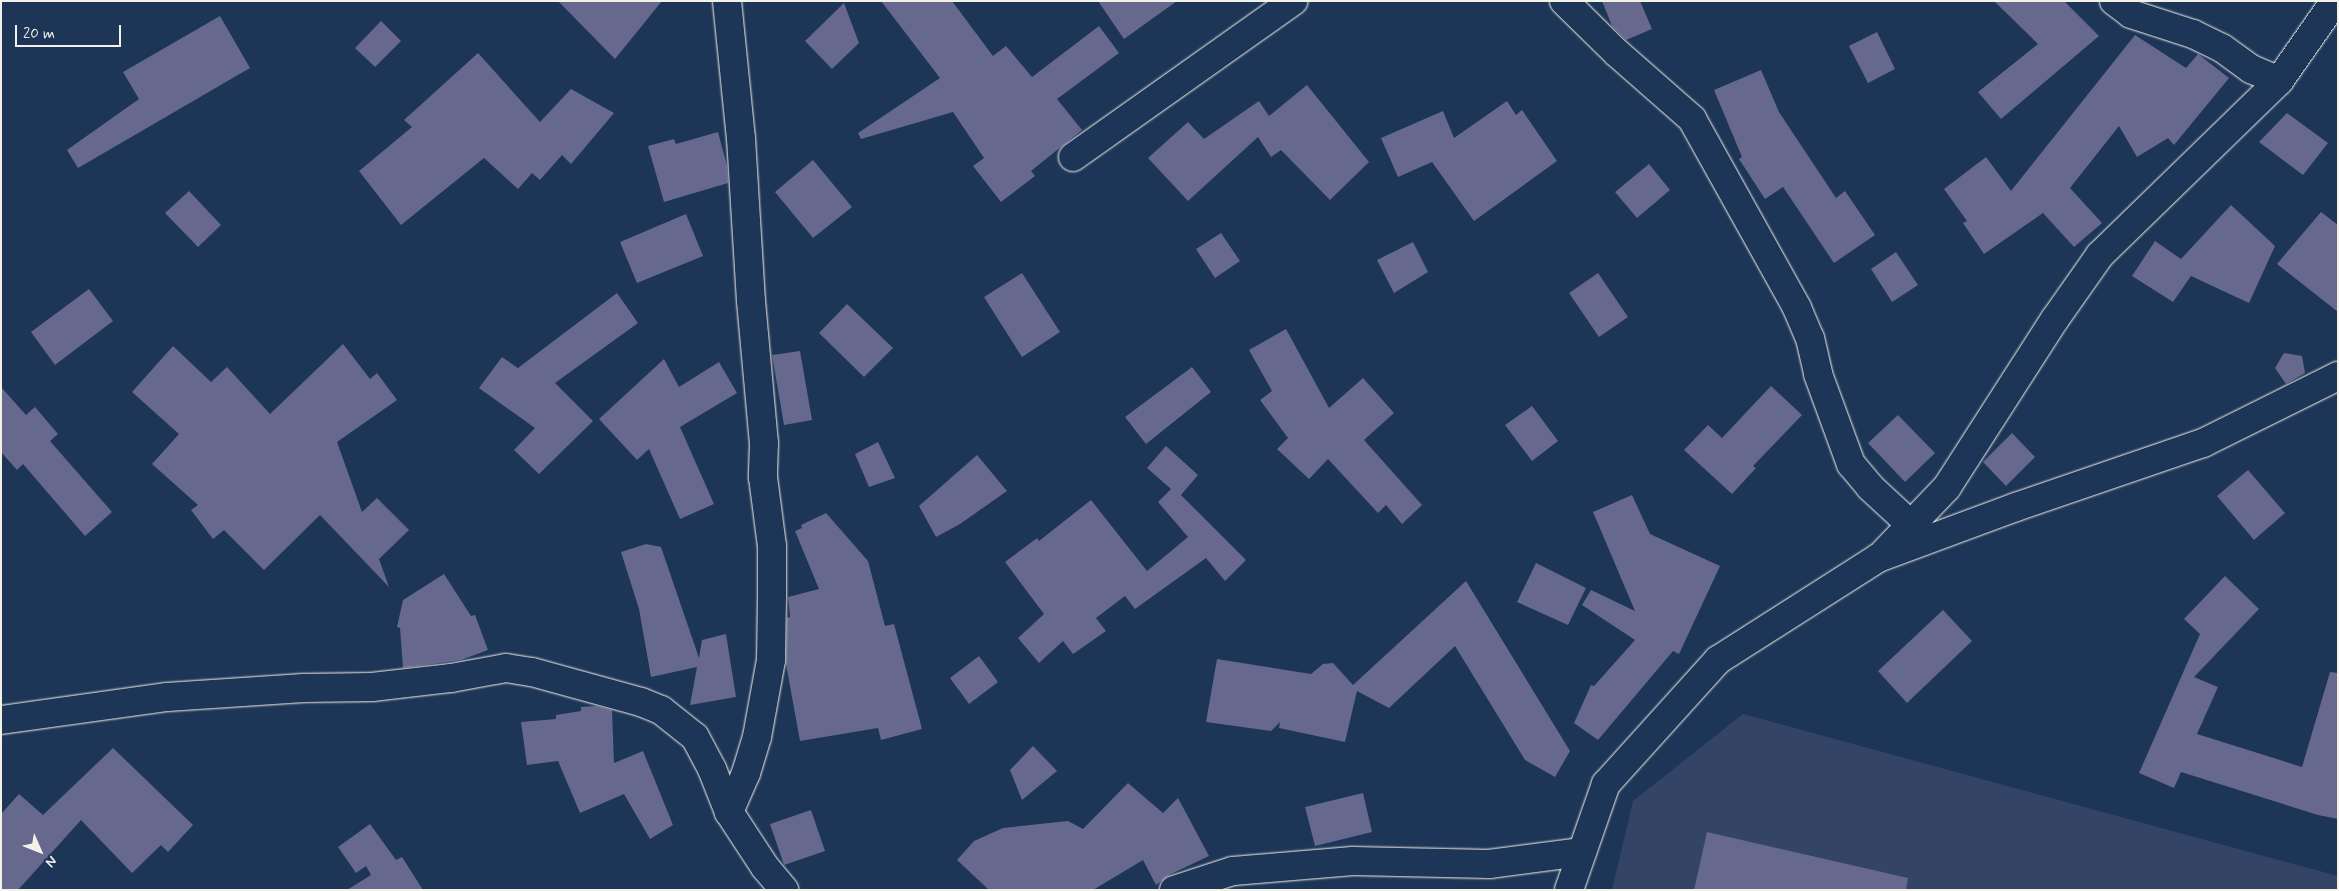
<!DOCTYPE html>
<html>
<head>
<meta charset="utf-8">
<style>
	body { margin:0 }
	#map { position:relative; width:2339px; height:891px; overflow:hidden; background:#1d3557; font-family:Mynerve,sans-serif }
	div>[style] { position:absolute }
	.built>* { inset:0; background:#334467 }
	.building>* { inset:0; background:#66688d }
	.roads { filter:drop-shadow(0 0 1px #f4f1e8) drop-shadow(0 0 1px #f4f1e8) }
	.minor>* { height:28px; margin:-14px; padding:0 14px; transform-origin:14px; border-radius:14px; background:#1d3557 }
	span { translate:-50% -50%; white-space:nowrap; text-align:center; line-height:1.15; -webkit-text-stroke:4.5px #1d3557; paint-order:stroke }
	.frame { position:absolute; inset:0; border:2px solid #f4f1e8; pointer-events:none }
	.north { position:absolute; left:15px; top:826px; width:50px; height:50px; -webkit-text-stroke:4px #1d3557; paint-order:stroke; rotate:134deg; font-size:14px; font-weight:700; line-height:20px; text-align:center; color:#f4f1e8 }
	.north::after { content:''; display:block; margin:auto; width:18px; height:22px; background:#f4f1e8; clip-path:polygon(50% 0,100% 100%,50% 72%,0 100%) }
	.scale { position:absolute; left:15px; top:25px; width:106px; height:22px; box-sizing:border-box; border:2px solid #f4f1e8; border-top:0; padding-left:6px; font-size:15px; line-height:18px; white-space:nowrap; color:#f4f1e8; -webkit-text-stroke:4px #1d3557; paint-order:stroke }
</style>
</head>
<body>
<div id="map">
	<div class="built">
		<i style="clip-path:polygon(1743px 714px,2338px 876px,2338px 890px,1612px 890px,1633px 801px)"></i>
	</div>
	<div class="building">
		<i style="clip-path:polygon(558px 1px,662px 1px,615px 59px)"></i>
		<i style="clip-path:polygon(881px 1px,952px 1px,993px 56px,1006px 46px,1032px 77px,1099px 26px,1119px 53px,1057px 99px,1082px 130px,1031px 171px,1035px 176px,1001px 202px,973px 166px,984px 158px,953px 112px,861px 139px,858px 133px,940px 78px)"></i>
		<i style="clip-path:polygon(1098px 1px,1177px 1px,1124px 39px)"></i>
		<i style="clip-path:polygon(1602px 1px,1640px 1px,1652px 29px,1626px 40px,1612px 26px)"></i>
		<i style="clip-path:polygon(1994px 1px,2064px 1px,2099px 36px,2001px 119px,1978px 92px,2038px 44px)"></i>
		<i style="clip-path:polygon(844px 3px,859px 43px,832px 69px,805px 41px)"></i>
		<i style="clip-path:polygon(220px 16px,250px 68px,78px 168px,67px 150px,139px 99px,123px 72px)"></i>
		<i style="clip-path:polygon(381px 21px,401px 41px,375px 67px,355px 48px)"></i>
		<i style="clip-path:polygon(1877px 32px,1895px 69px,1868px 83px,1849px 46px)"></i>
		<i style="clip-path:polygon(2135px 35px,2186px 68px,2198px 54px,2229px 78px,2174px 145px,2168px 138px,2137px 157px,2119px 126px,2070px 188px,2102px 223px,2074px 247px,2043px 213px,1984px 254px,1963px 223px,1967px 221px,1944px 189px,1986px 157px,2011px 191px)"></i>
		<i style="clip-path:polygon(478px 53px,540px 122px,571px 89px,614px 113px,571px 164px,562px 155px,540px 180px,532px 173px,518px 189px,484px 158px,401px 225px,359px 171px,412px 127px,404px 120px)"></i>
		<i style="clip-path:polygon(1761px 70px,1779px 112px,1836px 198px,1845px 191px,1875px 235px,1834px 263px,1783px 187px,1765px 199px,1739px 159px,1742px 157px,1714px 90px)"></i>
		<i style="clip-path:polygon(1307px 85px,1369px 162px,1330px 200px,1281px 150px,1271px 157px,1258px 137px,1188px 201px,1148px 158px,1188px 122px,1204px 139px,1259px 101px,1269px 116px)"></i>
		<i style="clip-path:polygon(1507px 101px,1516px 115px,1522px 110px,1557px 161px,1474px 221px,1432px 162px,1398px 177px,1381px 138px,1443px 111px,1454px 138px)"></i>
		<i style="clip-path:polygon(2287px 113px,2328px 143px,2303px 175px,2259px 142px)"></i>
		<i style="clip-path:polygon(718px 132px,727px 166px,728px 183px,664px 202px,648px 146px,674px 139px,676px 144px)"></i>
		<i style="clip-path:polygon(813px 160px,852px 207px,813px 238px,775px 192px)"></i>
		<i style="clip-path:polygon(1649px 164px,1670px 190px,1637px 218px,1615px 192px)"></i>
		<i style="clip-path:polygon(189px 191px,221px 225px,198px 247px,165px 213px)"></i>
		<i style="clip-path:polygon(2231px 205px,2275px 246px,2249px 303px,2191px 276px,2173px 302px,2132px 276px,2155px 241px,2181px 259px)"></i>
		<i style="clip-path:polygon(2321px 212px,2338px 225px,2338px 312px,2277px 264px)"></i>
		<i style="clip-path:polygon(686px 214px,703px 256px,637px 283px,620px 242px)"></i>
		<i style="clip-path:polygon(1221px 233px,1240px 261px,1215px 278px,1196px 249px)"></i>
		<i style="clip-path:polygon(1413px 242px,1428px 272px,1394px 293px,1377px 260px)"></i>
		<i style="clip-path:polygon(1896px 252px,1918px 285px,1892px 302px,1871px 269px)"></i>
		<i style="clip-path:polygon(1022px 273px,1060px 332px,1022px 357px,984px 297px)"></i>
		<i style="clip-path:polygon(1598px 273px,1628px 317px,1599px 337px,1569px 293px)"></i>
		<i style="clip-path:polygon(89px 289px,113px 321px,55px 365px,31px 332px)"></i>
		<i style="clip-path:polygon(617px 293px,638px 323px,555px 383px,593px 421px,539px 474px,514px 450px,535px 428px,479px 388px,502px 357px,518px 368px)"></i>
		<i style="clip-path:polygon(847px 304px,893px 348px,864px 377px,819px 333px)"></i>
		<i style="clip-path:polygon(1286px 329px,1329px 408px,1363px 378px,1394px 413px,1364px 440px,1422px 505px,1402px 524px,1386px 505px,1378px 513px,1328px 459px,1309px 479px,1277px 449px,1288px 438px,1260px 400px,1272px 391px,1249px 350px)"></i>
		<i style="clip-path:polygon(343px 344px,370px 379px,377px 373px,397px 400px,337px 442px,362px 512px,377px 498px,409px 530px,379px 559px,389px 587px,320px 515px,264px 570px,224px 530px,213px 539px,191px 510px,198px 505px,152px 464px,179px 434px,132px 392px,173px 346px,211px 382px,227px 367px,270px 414px)"></i>
		<i style="clip-path:polygon(800px 351px,812px 420px,784px 425px,772px 355px)"></i>
		<i style="clip-path:polygon(2284px 353px,2302px 356px,2305px 373px,2286px 384px,2275px 368px)"></i>
		<i style="clip-path:polygon(664px 359px,679px 387px,719px 362px,737px 393px,680px 427px,714px 504px,680px 519px,649px 449px,637px 460px,599px 419px)"></i>
		<i style="clip-path:polygon(1192px 367px,1211px 392px,1146px 444px,1125px 417px)"></i>
		<i style="clip-path:polygon(1771px 386px,1802px 415px,1753px 466px,1756px 468px,1732px 494px,1684px 450px,1708px 425px,1722px 438px)"></i>
		<i style="clip-path:polygon(1px 387px,26px 415px,35px 407px,58px 434px,50px 441px,112px 512px,85px 536px,23px 464px,17px 470px,1px 452px)"></i>
		<i style="clip-path:polygon(1532px 406px,1558px 441px,1532px 461px,1505px 425px)"></i>
		<i style="clip-path:polygon(1898px 415px,1935px 453px,1905px 482px,1868px 443px)"></i>
		<i style="clip-path:polygon(2012px 433px,2035px 457px,2006px 486px,1983px 462px)"></i>
		<i style="clip-path:polygon(878px 442px,895px 478px,869px 487px,855px 454px)"></i>
		<i style="clip-path:polygon(1166px 446px,1198px 475px,1181px 495px,1246px 560px,1225px 581px,1206px 558px,1135px 609px,1125px 596px,1096px 618px,1106px 631px,1073px 654px,1063px 641px,1039px 663px,1018px 638px,1044px 614px,1005px 562px,1037px 538px,1039px 541px,1091px 500px,1147px 571px,1188px 537px,1158px 502px,1171px 489px,1147px 468px)"></i>
		<i style="clip-path:polygon(977px 455px,1007px 491px,960px 524px,936px 537px,919px 506px)"></i>
		<i style="clip-path:polygon(2248px 470px,2285px 513px,2254px 540px,2217px 496px)"></i>
		<i style="clip-path:polygon(1632px 495px,1650px 534px,1720px 566px,1679px 654px,1673px 651px,1598px 740px,1574px 723px,1591px 685px,1594px 686px,1635px 640px,1582px 605px,1591px 590px,1635px 611px,1593px 512px)"></i>
		<i style="clip-path:polygon(826px 513px,868px 561px,885px 626px,894px 624px,922px 729px,881px 740px,878px 728px,800px 741px,786px 664px,787px 618px,790px 617px,788px 597px,819px 589px,795px 531px,802px 528px,801px 525px)"></i>
		<i style="clip-path:polygon(646px 544px,661px 547px,699px 658px,702px 640px,726px 634px,736px 697px,690px 705px,697px 667px,651px 677px,639px 609px,621px 552px)"></i>
		<i style="clip-path:polygon(1536px 563px,1586px 588px,1568px 625px,1517px 602px)"></i>
		<i style="clip-path:polygon(444px 574px,471px 616px,475px 615px,488px 650px,461px 660px,403px 668px,400px 628px,397px 627px,403px 600px)"></i>
		<i style="clip-path:polygon(2225px 576px,2259px 609px,2194px 677px,2218px 687px,2197px 734px,2302px 767px,2330px 672px,2338px 673px,2338px 819px,2318px 815px,2181px 772px,2174px 788px,2139px 773px,2200px 634px,2184px 619px)"></i>
		<i style="clip-path:polygon(1466px 581px,1570px 751px,1555px 777px,1525px 760px,1455px 646px,1389px 708px,1357px 691px,1345px 742px,1279px 728px,1280px 722px,1271px 731px,1206px 722px,1217px 659px,1311px 674px,1323px 664px,1333px 663px,1353px 685px)"></i>
		<i style="clip-path:polygon(1943px 610px,1972px 641px,1907px 703px,1878px 671px)"></i>
		<i style="clip-path:polygon(979px 656px,998px 682px,969px 704px,950px 678px)"></i>
		<i style="clip-path:polygon(596px 706px,612px 710px,614px 763px,643px 751px,673px 825px,650px 839px,624px 794px,580px 813px,558px 761px,527px 765px,521px 722px,556px 719px,556px 715px,581px 711px,581px 707px)"></i>
		<i style="clip-path:polygon(1033px 746px,1057px 771px,1022px 800px,1010px 770px)"></i>
		<i style="clip-path:polygon(113px 748px,193px 825px,168px 852px,161px 845px,132px 873px,81px 820px,18px 890px,1px 890px,1px 814px,19px 794px,43px 815px)"></i>
		<i style="clip-path:polygon(1128px 783px,1163px 813px,1178px 798px,1209px 856px,1169px 875px,1156px 885px,1143px 860px,1093px 890px,989px 890px,957px 860px,974px 841px,1003px 828px,1068px 821px,1083px 829px)"></i>
		<i style="clip-path:polygon(1363px 793px,1372px 832px,1315px 846px,1305px 807px)"></i>
		<i style="clip-path:polygon(811px 810px,825px 851px,784px 865px,770px 824px)"></i>
		<i style="clip-path:polygon(370px 824px,396px 860px,402px 857px,423px 890px,347px 890px,371px 875px,366px 866px,356px 873px,338px 847px)"></i>
		<i style="clip-path:polygon(1707px 832px,1908px 878px,1906px 890px,1694px 890px)"></i>
	</div>
	<div class="roads">
		<div class="minor">
			<i style="left:727px;top:1px;width:138px;rotate:84.2deg"></i>
			<i style="left:741px;top:138px;width:163px;rotate:86.5deg"></i>
			<i style="left:751px;top:301px;width:143px;rotate:84.8deg"></i>
			<i style="left:764px;top:443px;width:34px;rotate:92deg"></i>
			<i style="left:763px;top:477px;width:70px;rotate:82.6deg"></i>
			<i style="left:772px;top:546px;width:51px;rotate:90deg"></i>
			<i style="left:772px;top:597px;width:63px;rotate:90.9deg"></i>
			<i style="left:771px;top:660px;width:78px;rotate:100.3deg"></i>
			<i style="left:757px;top:737px;width:38px;rotate:107deg"></i>
			<i style="left:746px;top:773px;width:43px;rotate:113.6deg"></i>
			<i style="left:1564px;top:1px;width:74px;rotate:44.5deg"></i>
			<i style="left:1617px;top:53px;width:100px;rotate:41.3deg"></i>
			<i style="left:1692px;top:119px;width:216px;rotate:60.9deg"></i>
			<i style="left:1797px;top:308px;width:33px;rotate:67deg"></i>
			<i style="left:1810px;top:338px;width:37px;rotate:77deg"></i>
			<i style="left:1818px;top:374px;width:96px;rotate:69.9deg"></i>
			<i style="left:1851px;top:464px;width:30px;rotate:50deg"></i>
			<i style="left:1870px;top:487px;width:56px;rotate:42.8deg"></i>
			<i style="left:2114px;top:1px;width:21px;rotate:37deg"></i>
			<i style="left:2131px;top:14px;width:65px;rotate:17.9deg"></i>
			<i style="left:2193px;top:34px;width:32px;rotate:26deg"></i>
			<i style="left:2222px;top:48px;width:36px;rotate:36deg"></i>
			<i style="left:2251px;top:69px;width:30px;rotate:23deg"></i>
			<i style="left:1073px;top:157px;width:270px;rotate:-35.3deg"></i>
			<i style="left:1884px;top:553px;width:91px;rotate:-46.3deg"></i>
			<i style="left:1947px;top:487px;width:200px;rotate:-57.3deg"></i>
			<i style="left:2055px;top:319px;width:78px;rotate:-54.9deg"></i>
			<i style="left:2100px;top:255px;width:250px;rotate:-44.2deg"></i>
			<i style="left:2279px;top:81px;width:98px;rotate:-55deg"></i>
			<i style="left:1px;top:720px;width:168px;rotate:-7.9deg"></i>
			<i style="left:167px;top:697px;width:137px;rotate:-3.8deg"></i>
			<i style="left:304px;top:688px;width:68px;rotate:-0.8deg"></i>
			<i style="left:372px;top:687px;width:80px;rotate:-6.5deg"></i>
			<i style="left:451px;top:678px;width:56px;rotate:-10.3deg"></i>
			<i style="left:506px;top:668px;width:26px;rotate:9deg"></i>
			<i style="left:532px;top:672px;width:113px;rotate:15.4deg"></i>
			<i style="left:641px;top:702px;width:22px;rotate:22deg"></i>
			<i style="left:661px;top:710px;width:43px;rotate:38.5deg"></i>
			<i style="left:695px;top:737px;width:36px;rotate:62deg"></i>
			<i style="left:712px;top:769px;width:46px;rotate:68.4deg"></i>
			<i style="left:729px;top:812px;width:66px;rotate:56.8deg"></i>
			<i style="left:765px;top:867px;width:30px;rotate:50deg"></i>
			<i style="left:1174px;top:890px;width:62px;rotate:-17.9deg"></i>
			<i style="left:1233px;top:871px;width:120px;rotate:-4.8deg"></i>
			<i style="left:1353px;top:861px;width:136px;rotate:1.3deg"></i>
			<i style="left:1489px;top:864px;width:94px;rotate:-7.4deg"></i>
			<i style="left:1569px;top:890px;width:112px;rotate:-70.8deg"></i>
			<i style="left:1606px;top:784px;width:167px;rotate:-47.9deg"></i>
			<i style="left:1718px;top:660px;width:190px;rotate:-32.5deg"></i>
			<i style="left:1878px;top:558px;width:147px;rotate:-20.3deg"></i>
			<i style="left:2016px;top:507px;width:198px;rotate:-18.9deg"></i>
			<i style="left:2203px;top:443px;width:151px;rotate:-26.4deg"></i>
		</div>
	</div>
	<div class="frame"></div>
	<div class="north">N</div>
	<div class="scale">20 m</div>
</div>
</body>
</html>
